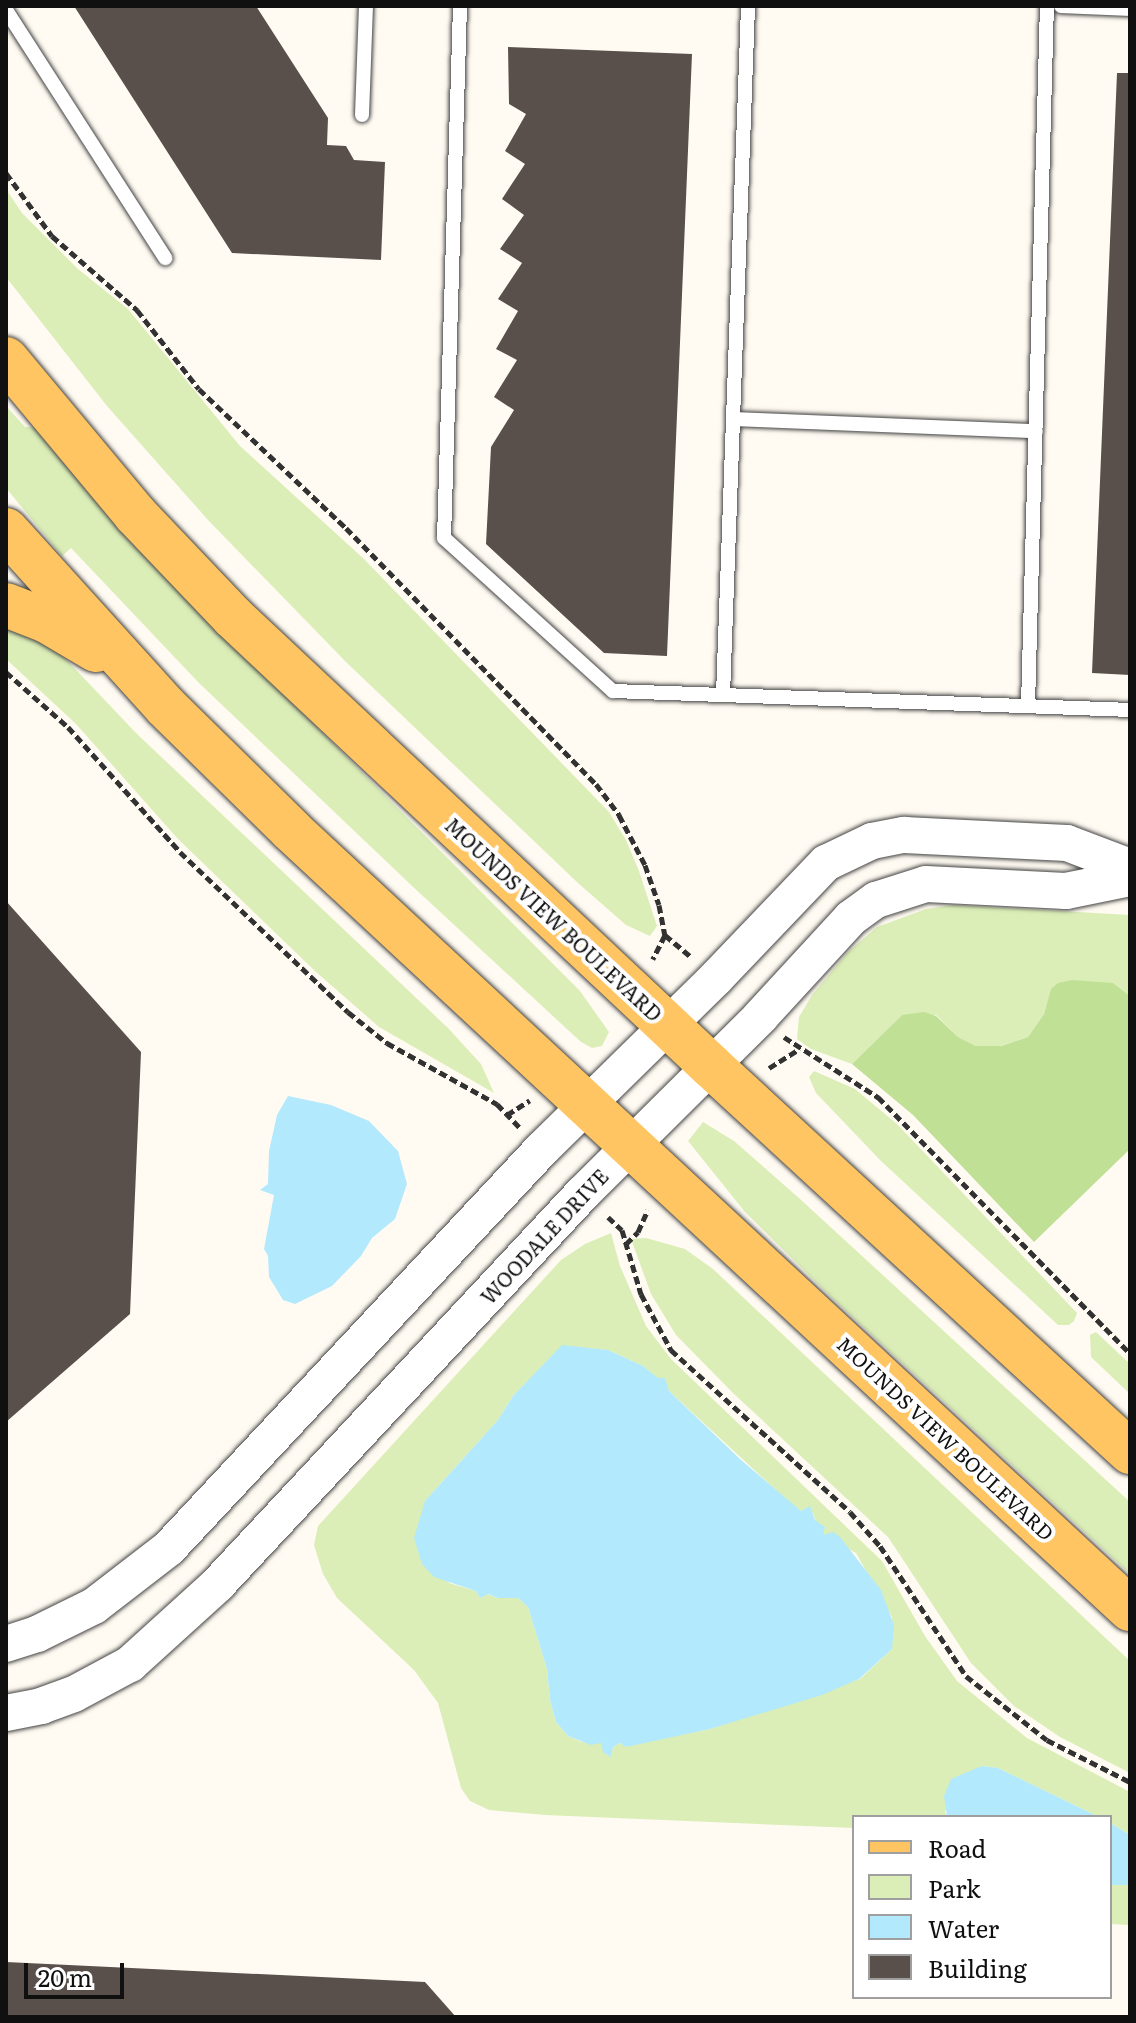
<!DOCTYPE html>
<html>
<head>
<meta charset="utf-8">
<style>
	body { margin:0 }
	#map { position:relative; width:1136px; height:2023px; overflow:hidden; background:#fffbf2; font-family:Literata,serif }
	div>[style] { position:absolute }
	.green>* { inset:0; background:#dbeeb7 }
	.forest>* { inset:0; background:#c0e095 }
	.water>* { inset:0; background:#b2e9fc }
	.building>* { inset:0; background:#594f4b }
	.path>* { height:5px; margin-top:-2.5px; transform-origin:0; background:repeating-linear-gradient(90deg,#323232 0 8px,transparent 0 12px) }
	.roads { filter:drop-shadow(0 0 2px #434343) drop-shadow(0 0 2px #434343) }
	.service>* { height:14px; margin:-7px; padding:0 7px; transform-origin:7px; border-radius:7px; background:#fff }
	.tertiary>* { height:36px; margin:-18px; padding:0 18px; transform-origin:18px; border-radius:18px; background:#fff }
	.primary>* { height:44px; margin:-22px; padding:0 22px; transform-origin:22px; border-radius:22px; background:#ffc562 }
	span { translate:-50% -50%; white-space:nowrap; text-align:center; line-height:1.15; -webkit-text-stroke:8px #fff; paint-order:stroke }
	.street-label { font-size:20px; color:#101010 }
	.frame { position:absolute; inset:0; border:8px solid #101010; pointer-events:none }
	.legend { position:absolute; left:852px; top:1815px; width:260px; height:184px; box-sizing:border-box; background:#fff; border:2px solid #9f9f9f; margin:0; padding:10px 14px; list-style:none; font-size:24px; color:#101010 }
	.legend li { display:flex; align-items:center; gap:16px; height:40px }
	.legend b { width:40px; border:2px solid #9f9f9f }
	.scale { position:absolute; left:24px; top:1963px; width:100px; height:36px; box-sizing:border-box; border:4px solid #101010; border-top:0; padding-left:10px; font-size:24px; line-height:28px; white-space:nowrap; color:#101010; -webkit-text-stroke:6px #fff; paint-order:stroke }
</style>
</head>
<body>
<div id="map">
	<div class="green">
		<i style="clip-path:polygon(6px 189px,22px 213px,78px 269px,128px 309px,240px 446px,364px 559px,609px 812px,626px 840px,639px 871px,657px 926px,650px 936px,626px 925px,578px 883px,346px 662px,208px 520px,107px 406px,6px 277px)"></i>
		<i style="clip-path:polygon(6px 406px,25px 427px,36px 427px,255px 665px,580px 991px,609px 1032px,602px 1046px,592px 1048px,581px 1042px,411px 885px,199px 683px,71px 548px,62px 556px,6px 488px)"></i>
		<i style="clip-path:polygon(6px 623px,60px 653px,137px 734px,448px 1028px,481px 1064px,494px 1093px,379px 1027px,316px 972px,177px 838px,76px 724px,6px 659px)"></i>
		<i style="clip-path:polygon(953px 905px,1130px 915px,1130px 996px,1113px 983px,1051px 990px,1044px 1014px,1028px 1037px,1000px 1046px,976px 1046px,958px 1037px,936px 1015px,902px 1015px,852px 1064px,811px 1049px,797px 1039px,799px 1017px,812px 995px,848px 952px,877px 927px,926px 909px)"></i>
		<i style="clip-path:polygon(814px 1071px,855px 1089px,897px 1124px,1077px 1313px,1074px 1321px,1069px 1325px,1058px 1325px,881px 1161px,816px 1093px,809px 1077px)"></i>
		<i style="clip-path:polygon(703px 1122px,734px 1141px,800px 1199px,1130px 1502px,1130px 1574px,831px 1297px,745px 1212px,688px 1141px)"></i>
		<i style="clip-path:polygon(evenodd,611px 1233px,620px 1266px,646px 1326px,671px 1359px,882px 1561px,925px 1636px,957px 1681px,1027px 1738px,1130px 1792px,1130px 1835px,1110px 1823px,1110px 1817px,1099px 1817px,998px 1768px,982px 1766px,945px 1811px,947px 1817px,854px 1817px,854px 1828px,545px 1815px,489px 1810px,470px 1801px,461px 1788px,438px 1703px,414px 1670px,337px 1598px,323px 1574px,314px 1545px,318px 1526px,561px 1260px,585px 1244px,611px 1233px,562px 1346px,608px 1350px,643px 1366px,658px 1379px,663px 1378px,669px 1391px,789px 1502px,801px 1511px,810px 1507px,822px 1535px,856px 1553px,892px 1617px,892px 1649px,860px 1679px,710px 1729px,626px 1746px,620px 1743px,613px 1747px,611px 1756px,601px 1743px,582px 1742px,568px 1736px,556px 1722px,550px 1700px,547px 1669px,528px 1607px,518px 1598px,498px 1598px,487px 1594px,480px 1598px,476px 1591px,449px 1583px,425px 1501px,498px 1420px,513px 1396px,562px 1346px)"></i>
		<i style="clip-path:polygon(646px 1238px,685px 1249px,713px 1269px,1130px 1661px,1130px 1773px,1060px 1737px,1014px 1706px,971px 1663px,888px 1537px,734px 1394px,676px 1335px,651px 1294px,631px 1239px)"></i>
		<i style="clip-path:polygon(1096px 1332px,1130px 1364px,1130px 1394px,1091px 1357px,1090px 1335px)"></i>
		<i style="clip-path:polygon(1110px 1885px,1130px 1885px,1130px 1925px,1110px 1924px)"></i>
	</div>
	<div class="forest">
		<i style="clip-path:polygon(1072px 980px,1113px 983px,1130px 996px,1130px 1149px,1034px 1242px,913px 1115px,852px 1064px,902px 1015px,924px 1012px,936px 1016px,958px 1037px,976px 1046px,1001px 1046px,1028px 1037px,1044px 1014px,1051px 989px,1058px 983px)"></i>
	</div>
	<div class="water">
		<i style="clip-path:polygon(288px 1096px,331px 1105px,369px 1121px,398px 1151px,407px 1184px,395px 1219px,372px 1238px,361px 1256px,332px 1286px,295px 1304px,283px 1300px,269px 1277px,268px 1256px,264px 1249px,274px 1195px,260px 1190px,268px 1184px,269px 1151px,277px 1115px)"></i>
		<i style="clip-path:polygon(562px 1345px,608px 1350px,643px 1366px,658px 1378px,665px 1378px,669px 1391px,740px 1459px,801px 1511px,810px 1506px,815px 1520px,825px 1527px,823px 1535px,833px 1532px,840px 1537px,881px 1590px,894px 1625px,892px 1649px,859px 1679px,822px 1695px,710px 1729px,626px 1747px,620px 1743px,613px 1747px,611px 1757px,603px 1752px,601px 1743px,591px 1745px,568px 1736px,556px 1722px,550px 1700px,547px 1669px,528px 1607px,518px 1598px,498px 1598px,488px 1594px,480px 1598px,476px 1591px,434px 1577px,422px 1564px,414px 1538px,425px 1501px,498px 1420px,513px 1396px)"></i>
		<i style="clip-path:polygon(982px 1766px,998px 1768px,1099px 1817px,947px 1817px,944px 1796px,951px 1779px)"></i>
		<i style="clip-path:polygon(1110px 1823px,1130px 1835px,1130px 1885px,1110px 1885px)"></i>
	</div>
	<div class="building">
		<i style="clip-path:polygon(74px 6px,256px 6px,328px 118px,327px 145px,346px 146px,354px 160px,385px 162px,381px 260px,232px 253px)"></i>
		<i style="clip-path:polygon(508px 47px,692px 54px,667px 656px,604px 653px,486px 544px,491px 447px,514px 410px,494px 397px,517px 360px,496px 349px,518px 311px,498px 299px,522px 263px,500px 249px,524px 215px,502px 199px,525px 164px,505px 151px,526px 114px,509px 104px)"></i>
		<i style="clip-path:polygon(1117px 73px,1130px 73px,1130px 675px,1092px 673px)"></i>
		<i style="clip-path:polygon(6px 901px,141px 1052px,130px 1314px,6px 1422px)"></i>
		<i style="clip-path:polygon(6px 1962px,425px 1982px,456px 2017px,6px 2017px)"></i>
	</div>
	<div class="path">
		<i style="left:6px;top:173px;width:78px;rotate:53.9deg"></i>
		<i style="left:52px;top:236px;width:113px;rotate:41deg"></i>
		<i style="left:137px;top:310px;width:100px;rotate:51.9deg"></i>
		<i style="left:199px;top:389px;width:202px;rotate:43.4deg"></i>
		<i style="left:346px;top:528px;width:358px;rotate:45.7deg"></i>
		<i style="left:596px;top:784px;width:39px;rotate:53deg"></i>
		<i style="left:619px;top:815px;width:56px;rotate:62.5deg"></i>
		<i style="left:645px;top:865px;width:42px;rotate:70.7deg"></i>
		<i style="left:659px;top:905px;width:31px;rotate:79deg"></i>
		<i style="left:665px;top:935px;width:27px;rotate:117deg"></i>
		<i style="left:6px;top:672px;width:83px;rotate:41.6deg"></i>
		<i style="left:68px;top:727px;width:168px;rotate:48.1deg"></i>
		<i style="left:180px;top:852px;width:232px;rotate:43.6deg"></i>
		<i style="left:348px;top:1012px;width:50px;rotate:38.5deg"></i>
		<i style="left:387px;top:1043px;width:126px;rotate:29deg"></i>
		<i style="left:497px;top:1104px;width:32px;rotate:46deg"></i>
		<i style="left:665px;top:935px;width:35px;rotate:40deg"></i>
		<i style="left:784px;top:1037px;width:112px;rotate:32.6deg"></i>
		<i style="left:878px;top:1097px;width:359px;rotate:45.5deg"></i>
		<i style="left:769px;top:1068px;width:36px;rotate:-32deg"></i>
		<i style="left:507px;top:1115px;width:27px;rotate:-33deg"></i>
		<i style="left:608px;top:1217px;width:19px;rotate:43deg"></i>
		<i style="left:622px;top:1230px;width:67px;rotate:73.5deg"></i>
		<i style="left:641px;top:1294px;width:64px;rotate:61.8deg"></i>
		<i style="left:671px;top:1350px;width:241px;rotate:42.1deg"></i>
		<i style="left:850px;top:1512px;width:45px;rotate:48.6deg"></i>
		<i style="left:880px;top:1546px;width:156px;rotate:56.5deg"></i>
		<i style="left:966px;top:1676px;width:103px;rotate:38.3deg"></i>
		<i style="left:1047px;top:1740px;width:93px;rotate:26.8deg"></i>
		<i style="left:626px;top:1244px;width:17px;rotate:-45deg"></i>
		<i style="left:638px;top:1232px;width:24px;rotate:-66deg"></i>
	</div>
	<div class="roads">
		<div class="service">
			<i style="left:460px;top:6px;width:532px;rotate:91.72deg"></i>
			<i style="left:444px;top:538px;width:228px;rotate:42.2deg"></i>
			<i style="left:613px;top:691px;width:517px;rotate:2.1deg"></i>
			<i style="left:1061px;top:6px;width:69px;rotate:2.5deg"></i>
			<i style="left:6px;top:10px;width:295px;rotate:57.3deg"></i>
			<i style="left:362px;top:115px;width:109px;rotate:-87.9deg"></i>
			<i style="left:734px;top:419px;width:302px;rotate:2.3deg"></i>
			<i style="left:723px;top:695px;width:689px;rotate:-87.92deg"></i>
			<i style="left:1028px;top:706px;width:700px;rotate:-88.45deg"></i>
		</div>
		<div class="tertiary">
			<i style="left:6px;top:1644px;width:33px;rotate:-18deg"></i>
			<i style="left:37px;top:1634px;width:64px;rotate:-26.2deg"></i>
			<i style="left:94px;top:1606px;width:95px;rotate:-37.7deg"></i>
			<i style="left:169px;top:1548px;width:545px;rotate:-46.93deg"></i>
			<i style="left:541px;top:1150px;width:244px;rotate:-44.5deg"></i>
			<i style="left:715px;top:979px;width:161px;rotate:-46.3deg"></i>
			<i style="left:826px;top:863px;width:51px;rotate:-25.6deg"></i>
			<i style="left:872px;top:841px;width:33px;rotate:-11deg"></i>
			<i style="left:904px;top:835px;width:163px;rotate:2.8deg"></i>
			<i style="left:1067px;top:843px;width:67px;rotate:20.9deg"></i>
			<i style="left:6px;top:1713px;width:36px;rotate:-11deg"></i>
			<i style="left:41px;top:1706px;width:35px;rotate:-20deg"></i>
			<i style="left:74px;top:1694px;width:64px;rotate:-28.2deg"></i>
			<i style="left:130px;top:1664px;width:118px;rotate:-42.2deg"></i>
			<i style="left:217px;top:1585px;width:536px;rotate:-46.96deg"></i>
			<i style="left:583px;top:1193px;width:250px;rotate:-44.8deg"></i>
			<i style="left:760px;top:1017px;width:134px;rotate:-47.4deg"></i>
			<i style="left:851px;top:918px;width:31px;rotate:-36deg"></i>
			<i style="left:876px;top:900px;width:52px;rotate:-17.7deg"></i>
			<i style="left:926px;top:884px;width:140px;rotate:2.9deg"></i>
			<i style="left:1066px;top:891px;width:65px;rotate:-11.5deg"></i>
		</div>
		<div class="primary">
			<i style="left:6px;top:359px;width:202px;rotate:50.2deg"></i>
			<i style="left:135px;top:514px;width:142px;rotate:46.4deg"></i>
			<i style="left:233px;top:617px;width:656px;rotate:43.21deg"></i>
			<i style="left:711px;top:1066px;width:570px;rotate:42.65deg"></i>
			<i style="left:6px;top:530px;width:237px;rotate:47.9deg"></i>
			<i style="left:165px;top:706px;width:177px;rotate:44.5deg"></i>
			<i style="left:291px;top:830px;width:1145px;rotate:42.88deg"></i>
			<i style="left:6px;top:605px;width:44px;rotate:21.3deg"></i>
			<i style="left:47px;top:621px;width:57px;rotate:30.6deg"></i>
		</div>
	</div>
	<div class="street-label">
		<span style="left:554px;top:919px;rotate:43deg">MOUNDS VIEW BOULEVARD</span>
		<span style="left:544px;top:1236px;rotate:-47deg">WOODALE DRIVE</span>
		<span style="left:946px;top:1438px;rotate:43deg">MOUNDS VIEW BOULEVARD</span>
	</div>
	<div class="frame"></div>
	<ul class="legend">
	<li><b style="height:10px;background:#ffc562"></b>Road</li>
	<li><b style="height:22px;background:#dbeeb7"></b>Park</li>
	<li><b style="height:22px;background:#b2e9fc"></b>Water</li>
	<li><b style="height:22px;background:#594f4b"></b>Building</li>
	</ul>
	<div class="scale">20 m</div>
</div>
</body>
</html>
